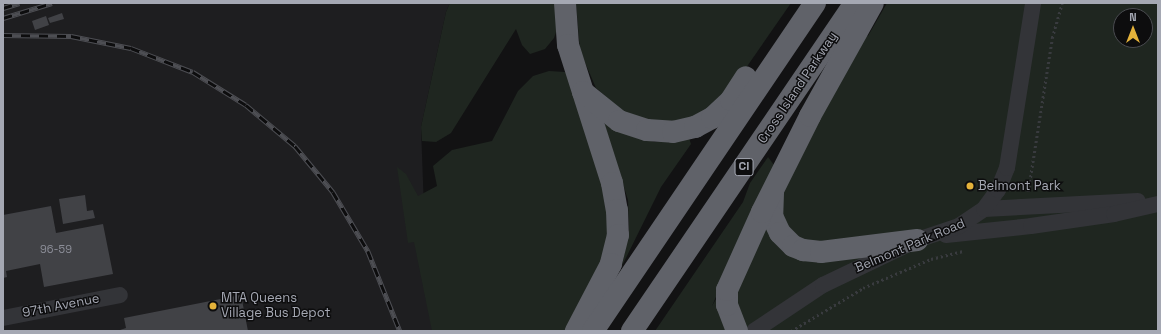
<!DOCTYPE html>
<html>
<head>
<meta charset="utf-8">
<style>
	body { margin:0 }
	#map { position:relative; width:1161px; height:334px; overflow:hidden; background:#121213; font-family:"Space Grotesk",sans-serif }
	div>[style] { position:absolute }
	.built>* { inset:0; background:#1e1e20 }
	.green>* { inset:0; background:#1f2620 }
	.building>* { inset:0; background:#414246 }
	.path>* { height:2.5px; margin-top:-1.25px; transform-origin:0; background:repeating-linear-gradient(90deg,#393b3f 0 2px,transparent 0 5px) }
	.minor>* { height:16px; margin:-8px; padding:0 8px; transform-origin:8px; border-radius:8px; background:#333438 }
	.highway>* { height:22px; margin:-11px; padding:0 11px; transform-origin:11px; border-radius:11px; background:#606269 }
	.rail>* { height:4.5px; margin-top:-2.25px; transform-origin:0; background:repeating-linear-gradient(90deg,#0d0d0e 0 9px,#4d4e53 0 18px); box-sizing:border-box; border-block:1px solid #4d4e53 }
	.dots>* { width:11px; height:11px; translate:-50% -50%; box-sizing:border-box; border:2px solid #0d0d0e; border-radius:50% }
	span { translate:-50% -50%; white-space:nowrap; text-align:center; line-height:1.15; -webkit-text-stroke:3px #0d0d0e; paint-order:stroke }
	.number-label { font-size:11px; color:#8c8e98 }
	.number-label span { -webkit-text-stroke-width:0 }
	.shield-label span { padding:1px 3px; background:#0d0d0e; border:1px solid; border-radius:3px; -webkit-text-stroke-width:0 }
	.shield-label { font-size:12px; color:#a5a8b3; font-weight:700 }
	.street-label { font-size:13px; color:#a5a8b3 }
	.poi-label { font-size:13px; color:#a5a8b3 }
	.left { translate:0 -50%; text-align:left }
	.frame { position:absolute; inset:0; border:4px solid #a5a8b3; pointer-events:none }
	.north { position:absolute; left:1113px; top:8px; width:40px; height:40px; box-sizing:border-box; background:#0d0d0e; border:1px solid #4a4b50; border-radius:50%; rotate:0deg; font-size:11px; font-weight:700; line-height:16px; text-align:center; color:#a5a8b3 }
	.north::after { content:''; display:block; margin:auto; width:14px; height:18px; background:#e4b23a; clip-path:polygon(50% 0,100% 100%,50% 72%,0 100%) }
</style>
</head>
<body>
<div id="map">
	<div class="built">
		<i style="clip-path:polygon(3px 3px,450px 3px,446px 12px,421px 127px,425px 237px,435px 331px,3px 331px)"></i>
	</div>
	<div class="green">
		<i style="clip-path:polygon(450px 3px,558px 3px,558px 26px,554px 38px,545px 49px,530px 54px,522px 45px,516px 29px,451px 133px,436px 142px,422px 141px,421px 127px,446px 12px)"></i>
		<i style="clip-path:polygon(576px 3px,791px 3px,730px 91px,708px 112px,683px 122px,656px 124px,625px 113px,596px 88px,580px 51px)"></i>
		<i style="clip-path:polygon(evenodd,887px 3px,1158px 3px,1158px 331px,655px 331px,743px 202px,750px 183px,768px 157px,774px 165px,712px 306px,819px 121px,862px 34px,868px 36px,887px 3px,1121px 16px,1145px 16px,1145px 40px,1121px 40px,1121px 16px)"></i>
		<i style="clip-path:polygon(549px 71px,565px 72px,569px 78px,611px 210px,609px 244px,567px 331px,432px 331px,414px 242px,408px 243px,397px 167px,406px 174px,418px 196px,437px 186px,433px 166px,452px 150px,492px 141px,518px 91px,533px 76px)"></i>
		<i style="clip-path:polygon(604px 123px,628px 135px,655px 142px,689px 138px,691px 144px,661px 187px,622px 266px,629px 230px,628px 200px)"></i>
	</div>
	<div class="building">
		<i style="clip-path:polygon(62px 13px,64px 19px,50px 23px,48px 18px)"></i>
		<i style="clip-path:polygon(46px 16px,49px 25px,35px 30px,32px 21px)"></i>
		<i style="clip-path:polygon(85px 195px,87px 211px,93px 210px,95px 218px,63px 224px,59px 199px)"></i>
		<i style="clip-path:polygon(51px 206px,56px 233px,103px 224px,113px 274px,44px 287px,40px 264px,6px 271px,7px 277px,3px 278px,3px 215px)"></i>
		<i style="clip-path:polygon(241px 295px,248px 331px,117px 331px,126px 328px,124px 318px)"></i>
	</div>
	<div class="path">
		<i style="left:1028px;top:192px;width:156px;rotate:-81.1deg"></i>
		<i style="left:1052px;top:38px;width:36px;rotate:-74deg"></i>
		<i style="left:791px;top:331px;width:84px;rotate:-30.8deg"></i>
		<i style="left:863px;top:288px;width:74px;rotate:-23.1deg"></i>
		<i style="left:931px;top:259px;width:32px;rotate:-14deg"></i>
	</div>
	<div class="minor">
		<i style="left:984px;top:209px;width:154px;rotate:-3deg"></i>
		<i style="left:946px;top:235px;width:85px;rotate:-6deg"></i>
		<i style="left:1031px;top:226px;width:84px;rotate:-8.2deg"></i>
		<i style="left:1114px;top:214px;width:45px;rotate:-12.8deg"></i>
		<i style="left:3px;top:318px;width:119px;rotate:-11.1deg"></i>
		<i style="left:754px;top:331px;width:83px;rotate:-33.7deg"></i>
		<i style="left:823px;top:285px;width:104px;rotate:-25.6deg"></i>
		<i style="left:917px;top:240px;width:44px;rotate:-18.4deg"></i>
		<i style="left:959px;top:226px;width:30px;rotate:-34deg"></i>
		<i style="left:984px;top:209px;width:24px;rotate:-54deg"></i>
		<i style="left:998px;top:190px;width:24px;rotate:-68deg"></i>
		<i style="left:1007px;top:168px;width:167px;rotate:-81deg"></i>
	</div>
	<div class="highway">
		<i style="left:565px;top:3px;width:42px;rotate:85.9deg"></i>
		<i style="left:568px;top:45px;width:145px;rotate:72.3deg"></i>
		<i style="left:612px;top:183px;width:27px;rotate:80deg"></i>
		<i style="left:617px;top:210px;width:25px;rotate:88deg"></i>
		<i style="left:618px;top:235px;width:30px;rotate:104deg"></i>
		<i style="left:611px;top:264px;width:76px;rotate:117.6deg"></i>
		<i style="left:583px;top:92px;width:46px;rotate:38.9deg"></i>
		<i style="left:619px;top:121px;width:29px;rotate:18deg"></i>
		<i style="left:647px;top:130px;width:26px;rotate:4deg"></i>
		<i style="left:673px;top:132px;width:23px;rotate:-13deg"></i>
		<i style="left:695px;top:127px;width:19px;rotate:-28deg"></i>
		<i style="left:712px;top:118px;width:26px;rotate:-43deg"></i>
		<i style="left:731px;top:100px;width:27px;rotate:-57deg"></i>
		<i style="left:773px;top:193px;width:23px;rotate:92deg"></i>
		<i style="left:772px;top:216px;width:19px;rotate:65deg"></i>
		<i style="left:780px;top:233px;width:18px;rotate:45deg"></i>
		<i style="left:793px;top:246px;width:11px;rotate:22deg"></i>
		<i style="left:803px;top:250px;width:18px;rotate:6deg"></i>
		<i style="left:821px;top:252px;width:97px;rotate:-7.1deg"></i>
		<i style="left:593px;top:331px;width:396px;rotate:-55.9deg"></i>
		<i style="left:632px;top:331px;width:397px;rotate:-55.8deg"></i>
		<i style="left:737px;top:331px;width:28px;rotate:-111deg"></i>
		<i style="left:727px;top:305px;width:15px;rotate:-90deg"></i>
		<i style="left:727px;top:290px;width:85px;rotate:-65.8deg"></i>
		<i style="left:762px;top:212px;width:107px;rotate:-63.4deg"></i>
		<i style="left:810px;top:116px;width:129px;rotate:-60.9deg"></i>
	</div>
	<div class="rail">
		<i style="left:3px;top:8px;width:17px;rotate:-17deg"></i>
		<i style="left:3px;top:18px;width:51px;rotate:-17deg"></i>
		<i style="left:3px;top:35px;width:68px;rotate:0.8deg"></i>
		<i style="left:71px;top:36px;width:61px;rotate:11.3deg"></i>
		<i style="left:131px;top:48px;width:66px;rotate:21.2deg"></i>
		<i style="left:193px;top:72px;width:62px;rotate:31.9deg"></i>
		<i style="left:246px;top:105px;width:64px;rotate:39.9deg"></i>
		<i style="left:295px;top:146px;width:60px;rotate:50.4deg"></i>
		<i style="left:333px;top:192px;width:69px;rotate:59.3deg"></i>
		<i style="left:368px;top:251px;width:86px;rotate:68.2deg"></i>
	</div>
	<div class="dots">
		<i style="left:970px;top:186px;background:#e4b23a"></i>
		<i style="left:213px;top:306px;background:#e4b23a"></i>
	</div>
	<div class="number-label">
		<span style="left:56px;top:249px">96-59</span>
	</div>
	<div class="shield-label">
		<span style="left:744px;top:167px">CI</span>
	</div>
	<div class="street-label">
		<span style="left:798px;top:88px;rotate:-56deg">Cross Island Parkway</span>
		<span style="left:910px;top:246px;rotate:-23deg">Belmont Park Road</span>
		<span style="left:61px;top:306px;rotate:-11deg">97th Avenue</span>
	</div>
	<div class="poi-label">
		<span class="left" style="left:978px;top:186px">Belmont Park</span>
		<span class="left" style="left:221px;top:306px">MTA Queens<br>Village Bus Depot</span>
	</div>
	<div class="frame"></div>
	<div class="north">N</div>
</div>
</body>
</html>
